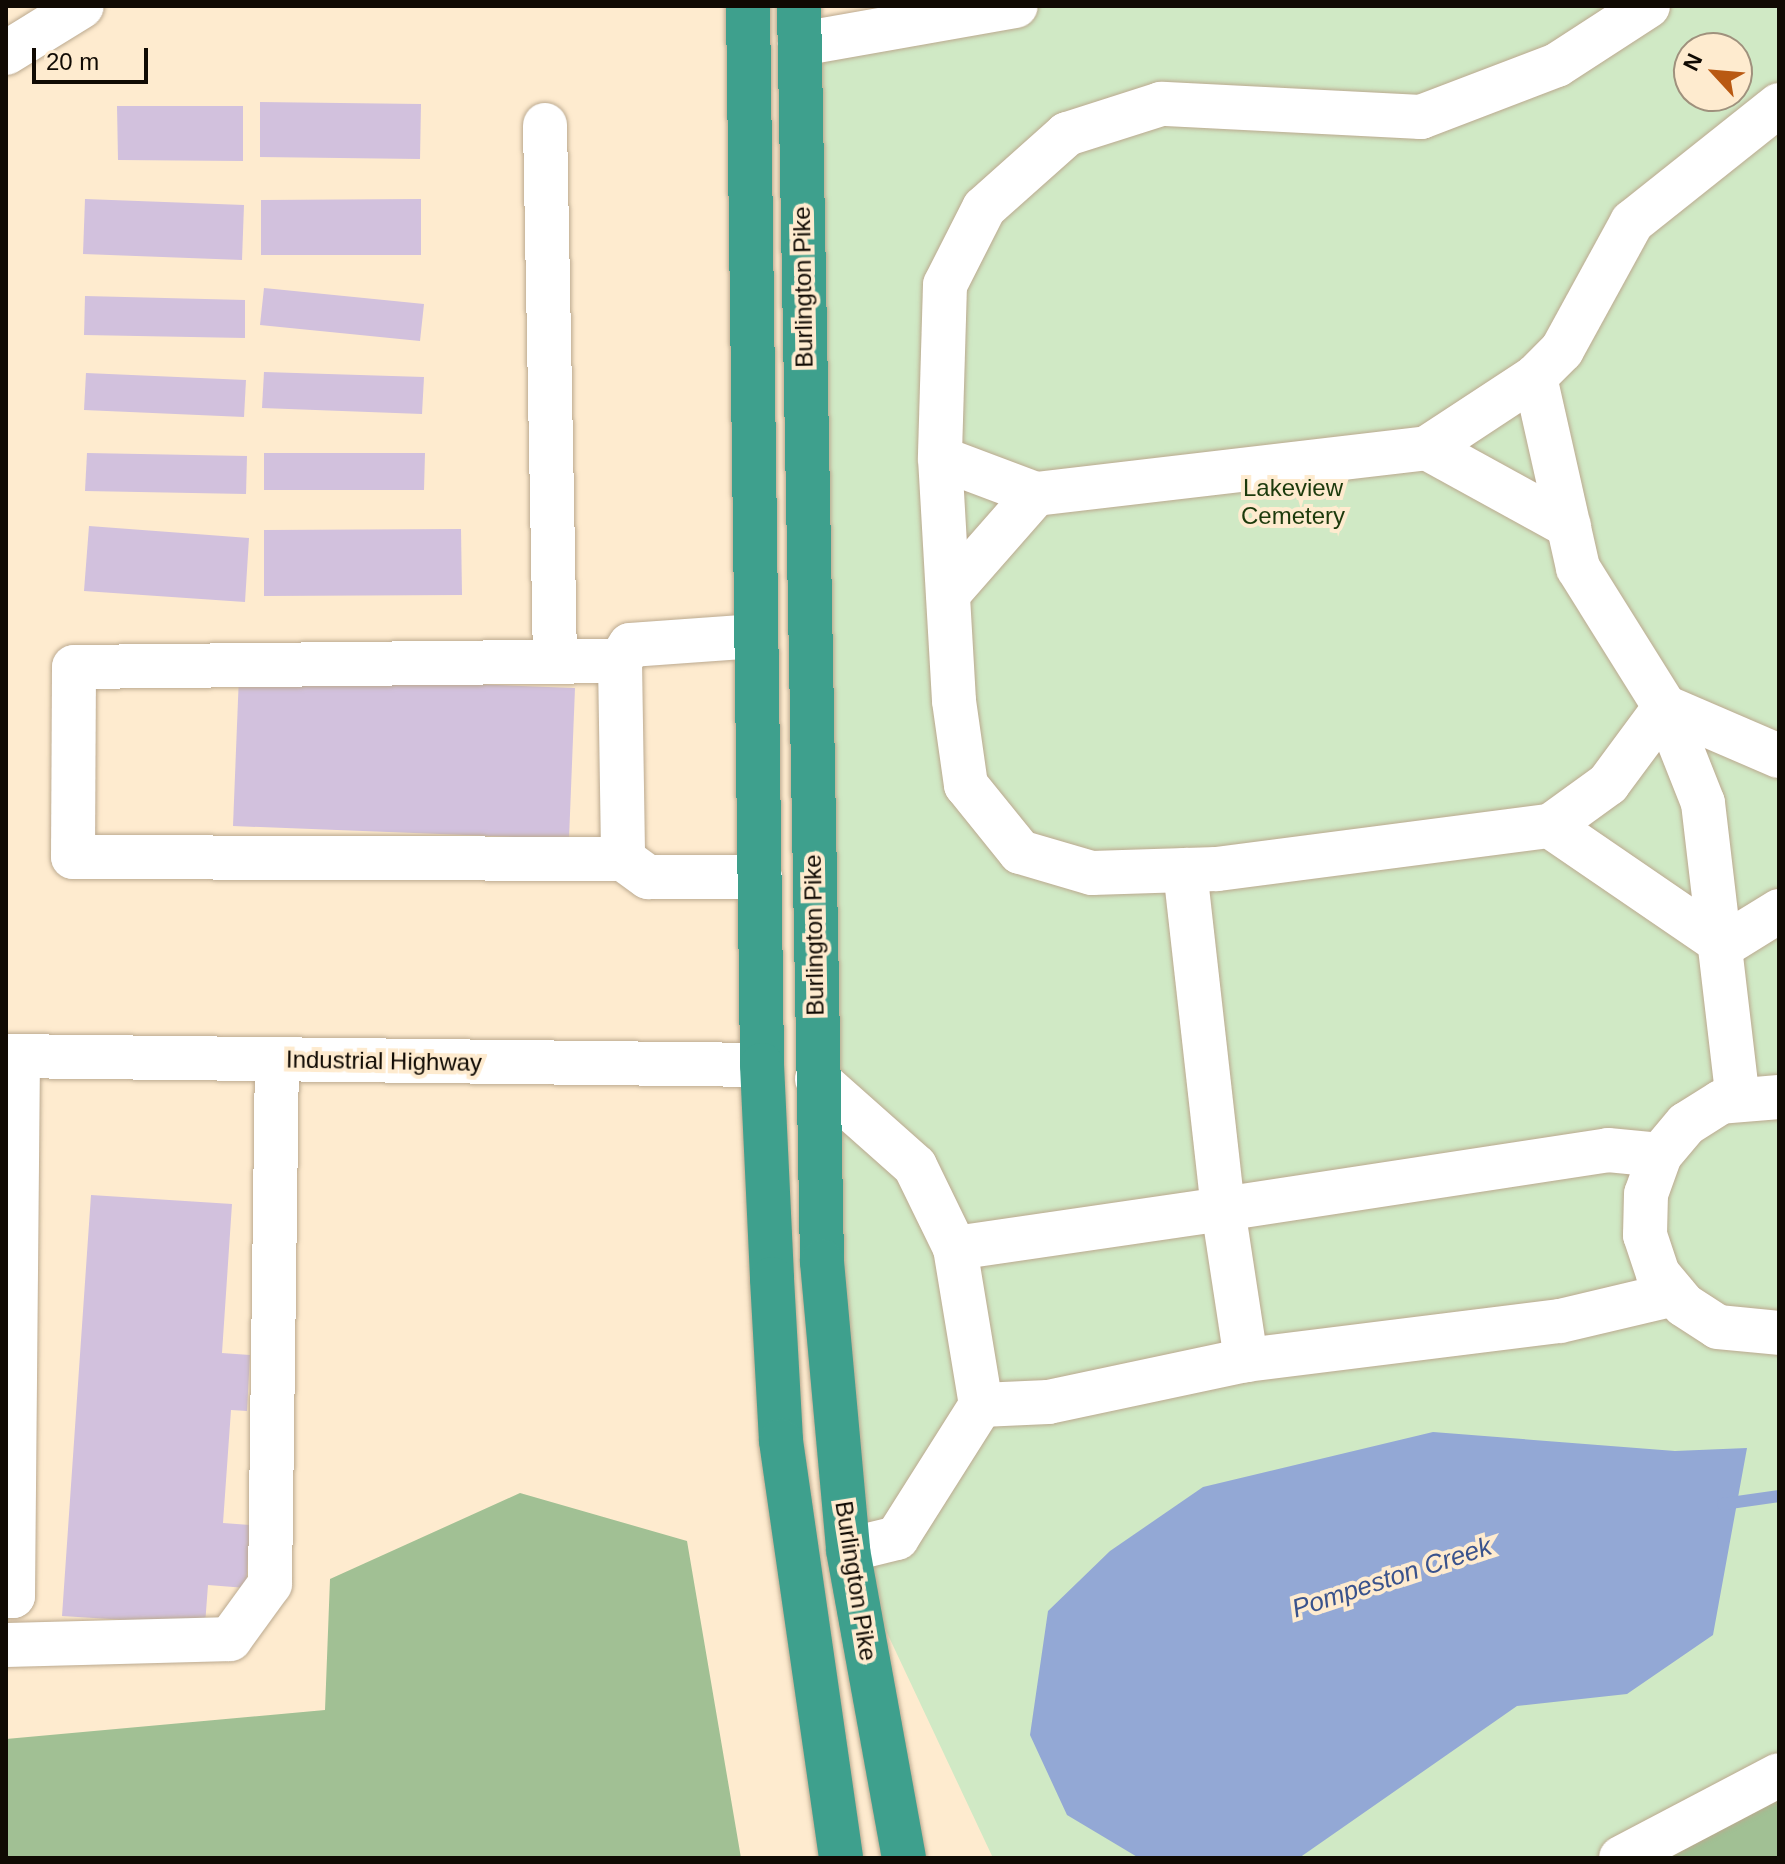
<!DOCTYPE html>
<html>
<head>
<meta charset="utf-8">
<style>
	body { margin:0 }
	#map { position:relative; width:1785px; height:1864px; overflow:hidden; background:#feebcf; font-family:Helvetica,sans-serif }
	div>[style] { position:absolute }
	.green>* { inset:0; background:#d0e9c5 }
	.forest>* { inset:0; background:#a1c094 }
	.water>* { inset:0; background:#93a8d5 }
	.stream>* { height:12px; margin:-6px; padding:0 6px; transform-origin:6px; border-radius:6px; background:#93a8d5 }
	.building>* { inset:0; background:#d2c1dd }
	.roads { filter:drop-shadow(0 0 2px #bba98f) drop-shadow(0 0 2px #bba98f) }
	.minor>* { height:44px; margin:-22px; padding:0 22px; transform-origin:22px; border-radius:22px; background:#fff }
	.highway>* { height:44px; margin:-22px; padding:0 22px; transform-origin:22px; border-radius:22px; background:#3ea08d }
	span { translate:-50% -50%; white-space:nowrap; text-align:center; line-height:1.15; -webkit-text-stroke:8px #feebcf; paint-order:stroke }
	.street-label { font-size:24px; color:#100a03 }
	.park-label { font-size:24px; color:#1c3a0c }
	.water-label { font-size:26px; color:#39528c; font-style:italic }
	.frame { position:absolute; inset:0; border:8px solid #100a03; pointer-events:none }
	.north { position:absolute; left:1673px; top:32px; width:80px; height:80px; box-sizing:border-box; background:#feebcf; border:2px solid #9f917d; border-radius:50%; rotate:296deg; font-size:22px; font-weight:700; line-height:32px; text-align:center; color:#100a03 }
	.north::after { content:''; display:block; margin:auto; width:28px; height:36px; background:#b95912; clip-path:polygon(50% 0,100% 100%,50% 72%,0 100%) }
	.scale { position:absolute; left:32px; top:48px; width:116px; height:36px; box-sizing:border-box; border:4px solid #100a03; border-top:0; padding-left:10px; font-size:24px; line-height:28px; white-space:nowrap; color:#100a03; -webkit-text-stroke:6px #feebcf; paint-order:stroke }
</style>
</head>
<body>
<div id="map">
	<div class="green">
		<i style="clip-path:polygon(evenodd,889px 6px,1779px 6px,1779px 1791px,1723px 1858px,993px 1858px,848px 1550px,800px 44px,889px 6px,1689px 48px,1737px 48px,1737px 96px,1689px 96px,1689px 48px)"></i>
	</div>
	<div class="forest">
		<i style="clip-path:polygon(520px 1493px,687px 1541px,741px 1858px,6px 1858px,6px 1739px,325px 1710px,330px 1579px)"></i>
		<i style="clip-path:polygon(1779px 1791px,1779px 1858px,1672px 1858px,1653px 1817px)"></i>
	</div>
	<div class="water">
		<i style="clip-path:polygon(1433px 1432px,1675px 1451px,1747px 1448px,1713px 1635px,1627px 1694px,1517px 1706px,1299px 1858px,1139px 1858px,1067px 1815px,1030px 1735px,1048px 1611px,1110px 1551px,1203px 1487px)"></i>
	</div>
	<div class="stream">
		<i style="left:1723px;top:1504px;width:57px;rotate:-8.1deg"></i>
	</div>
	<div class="building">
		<i style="clip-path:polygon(260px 102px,421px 104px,420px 159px,260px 157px)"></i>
		<i style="clip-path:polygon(117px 106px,243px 106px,243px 161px,118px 160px)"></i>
		<i style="clip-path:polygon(85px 199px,244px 205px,242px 260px,83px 254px)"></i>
		<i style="clip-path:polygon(421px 199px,421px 255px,261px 255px,261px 200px)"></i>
		<i style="clip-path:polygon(264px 288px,424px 304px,420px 341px,260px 325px)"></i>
		<i style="clip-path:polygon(85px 296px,245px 300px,245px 338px,84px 335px)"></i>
		<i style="clip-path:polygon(264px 372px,424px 377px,422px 414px,262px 408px)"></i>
		<i style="clip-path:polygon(86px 373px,246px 380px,244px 417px,84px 410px)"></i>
		<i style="clip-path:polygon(87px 453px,247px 456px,246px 494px,85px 491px)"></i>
		<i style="clip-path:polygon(264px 453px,425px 453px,424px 490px,264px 490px)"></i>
		<i style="clip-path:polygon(89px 526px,249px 538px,245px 602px,84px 591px)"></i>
		<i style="clip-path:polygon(461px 529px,462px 595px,264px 596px,264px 530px)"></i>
		<i style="clip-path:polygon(239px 675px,575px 688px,569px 839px,233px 826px)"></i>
		<i style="clip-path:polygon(91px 1195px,232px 1204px,222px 1353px,250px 1355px,247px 1411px,231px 1410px,223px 1523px,250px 1525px,246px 1588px,208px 1585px,205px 1625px,62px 1616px)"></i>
	</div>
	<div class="roads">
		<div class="minor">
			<i style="left:1648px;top:6px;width:108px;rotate:147deg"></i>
			<i style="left:1557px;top:65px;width:146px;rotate:159.1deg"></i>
			<i style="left:1421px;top:117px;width:260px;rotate:-177.1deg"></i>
			<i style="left:1161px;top:104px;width:99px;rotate:162.3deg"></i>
			<i style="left:1067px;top:134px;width:111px;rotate:138.3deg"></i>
			<i style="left:984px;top:208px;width:86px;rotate:116.9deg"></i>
			<i style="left:945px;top:285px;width:173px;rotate:91.7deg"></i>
			<i style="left:940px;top:458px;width:103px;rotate:20.6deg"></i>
			<i style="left:1036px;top:494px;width:394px;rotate:-6.7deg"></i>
			<i style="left:1427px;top:448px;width:129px;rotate:-33.3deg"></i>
			<i style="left:1535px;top:377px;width:38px;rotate:-45deg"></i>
			<i style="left:1562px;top:350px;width:146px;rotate:-61.3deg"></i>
			<i style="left:1632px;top:222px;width:188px;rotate:-38.5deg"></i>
			<i style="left:800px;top:44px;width:219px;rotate:-10deg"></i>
			<i style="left:6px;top:53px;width:89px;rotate:-31.7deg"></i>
			<i style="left:545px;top:125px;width:537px;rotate:88.93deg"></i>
			<i style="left:1535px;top:377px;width:196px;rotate:77.3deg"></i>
			<i style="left:1578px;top:568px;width:164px;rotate:58deg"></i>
			<i style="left:1665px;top:707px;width:124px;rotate:23.3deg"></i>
			<i style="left:1427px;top:448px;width:162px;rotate:28.8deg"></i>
			<i style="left:940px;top:458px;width:243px;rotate:86.7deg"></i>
			<i style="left:954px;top:701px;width:85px;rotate:81.9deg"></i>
			<i style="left:966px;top:785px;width:86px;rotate:51.1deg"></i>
			<i style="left:1020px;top:852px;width:75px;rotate:16.3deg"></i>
			<i style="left:1092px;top:873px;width:125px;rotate:-1.8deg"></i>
			<i style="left:1217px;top:869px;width:336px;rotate:-7.4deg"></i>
			<i style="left:1550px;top:826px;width:72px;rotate:-35.9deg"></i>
			<i style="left:1608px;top:784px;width:96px;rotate:-53.5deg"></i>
			<i style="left:1665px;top:707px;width:103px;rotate:68.4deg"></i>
			<i style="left:1703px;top:803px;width:298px;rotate:83.3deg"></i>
			<i style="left:948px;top:594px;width:133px;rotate:-48.7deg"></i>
			<i style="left:756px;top:636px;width:126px;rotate:175.9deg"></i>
			<i style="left:630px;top:645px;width:19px;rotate:122deg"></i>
			<i style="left:620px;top:661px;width:198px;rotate:89.1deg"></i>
			<i style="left:623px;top:859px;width:31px;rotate:36deg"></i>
			<i style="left:648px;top:877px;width:112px"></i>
			<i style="left:620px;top:661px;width:546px;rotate:179.37deg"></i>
			<i style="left:74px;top:667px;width:190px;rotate:90.3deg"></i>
			<i style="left:73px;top:857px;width:550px;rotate:0.21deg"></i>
			<i style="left:1550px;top:826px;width:211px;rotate:34.4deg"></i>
			<i style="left:1724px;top:945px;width:65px;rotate:-31.7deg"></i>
			<i style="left:1185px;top:870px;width:341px;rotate:83.6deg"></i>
			<i style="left:1223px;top:1209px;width:389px;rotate:-8.7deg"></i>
			<i style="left:1608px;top:1150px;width:52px;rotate:5.5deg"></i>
			<i style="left:6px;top:1056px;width:756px;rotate:0.68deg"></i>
			<i style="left:817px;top:1079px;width:131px;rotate:41.6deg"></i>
			<i style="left:915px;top:1166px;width:91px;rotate:64deg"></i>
			<i style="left:955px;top:1248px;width:159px;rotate:80.6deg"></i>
			<i style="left:981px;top:1405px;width:157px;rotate:122.3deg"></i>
			<i style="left:897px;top:1538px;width:50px;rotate:166.2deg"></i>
			<i style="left:1779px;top:1097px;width:58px;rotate:175.1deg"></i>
			<i style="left:1721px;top:1102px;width:41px;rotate:147.8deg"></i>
			<i style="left:1686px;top:1124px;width:40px;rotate:130deg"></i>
			<i style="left:1660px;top:1155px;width:41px;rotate:109.7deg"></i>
			<i style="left:1646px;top:1194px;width:41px;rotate:91.4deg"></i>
			<i style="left:1645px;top:1235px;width:41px;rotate:71.6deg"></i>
			<i style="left:1658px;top:1274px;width:40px;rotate:50deg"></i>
			<i style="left:1684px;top:1305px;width:40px;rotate:32.9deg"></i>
			<i style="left:1718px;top:1327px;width:61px;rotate:5.6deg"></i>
			<i style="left:955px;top:1248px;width:271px;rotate:-8.3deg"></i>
			<i style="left:1223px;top:1209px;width:153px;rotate:81.3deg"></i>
			<i style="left:1246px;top:1360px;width:202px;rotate:168deg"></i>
			<i style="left:1048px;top:1402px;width:67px;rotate:177.4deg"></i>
			<i style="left:1246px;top:1360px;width:316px;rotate:-7.1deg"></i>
			<i style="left:1560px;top:1321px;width:117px;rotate:-13.3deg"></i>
			<i style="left:6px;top:1596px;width:7px"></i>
			<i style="left:13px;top:1596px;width:539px;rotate:-89.47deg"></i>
			<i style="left:6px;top:1645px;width:224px;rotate:-1.5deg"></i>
			<i style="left:230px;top:1639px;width:68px;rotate:-54deg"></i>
			<i style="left:270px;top:1584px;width:525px;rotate:-89.24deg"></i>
			<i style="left:1621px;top:1858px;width:178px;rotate:-27.7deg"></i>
		</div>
		<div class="highway">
			<i style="left:748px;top:6px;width:1059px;rotate:89.24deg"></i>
			<i style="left:762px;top:1065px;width:214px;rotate:87.3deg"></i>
			<i style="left:772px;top:1279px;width:162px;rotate:86.8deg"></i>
			<i style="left:781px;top:1441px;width:421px;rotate:81.8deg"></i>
			<i style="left:799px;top:6px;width:1256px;rotate:88.95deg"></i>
			<i style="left:822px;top:1262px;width:289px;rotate:84.8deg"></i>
			<i style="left:848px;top:1550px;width:313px;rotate:79.7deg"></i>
		</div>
	</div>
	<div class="street-label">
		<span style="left:803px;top:287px;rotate:-91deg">Burlington Pike</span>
		<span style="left:814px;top:935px;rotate:-91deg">Burlington Pike</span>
		<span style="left:384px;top:1061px;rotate:1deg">Industrial Highway</span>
		<span style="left:856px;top:1581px;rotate:81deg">Burlington Pike</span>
	</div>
	<div class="park-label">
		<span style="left:1293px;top:502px">Lakeview<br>Cemetery</span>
	</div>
	<div class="water-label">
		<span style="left:1392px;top:1578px;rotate:-18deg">Pompeston Creek</span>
	</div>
	<div class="frame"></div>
	<div class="north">N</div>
	<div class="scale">20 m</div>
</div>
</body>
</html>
